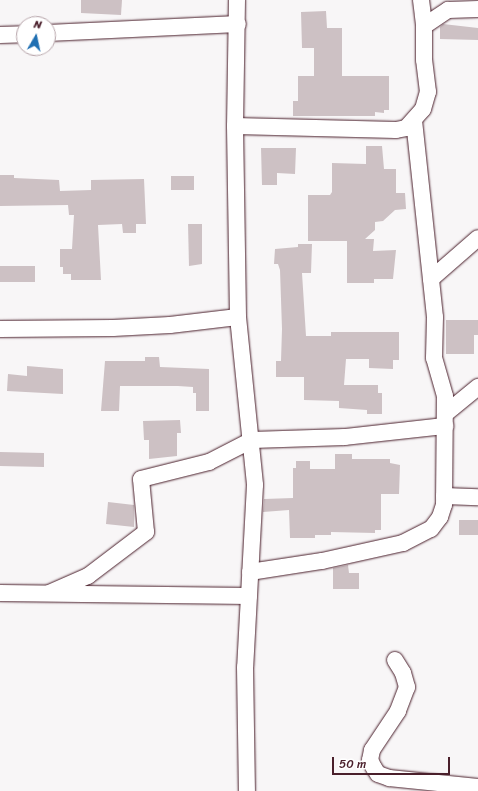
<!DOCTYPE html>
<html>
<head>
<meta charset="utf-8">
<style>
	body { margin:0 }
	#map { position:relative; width:478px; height:791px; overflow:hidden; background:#f8f6f7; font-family:Sriracha,sans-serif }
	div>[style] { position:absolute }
	.building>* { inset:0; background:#cdc1c4 }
	.roads { filter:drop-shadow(0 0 1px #4a1f2b) drop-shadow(0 0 1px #4a1f2b) }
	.minor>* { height:16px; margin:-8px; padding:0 8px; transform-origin:8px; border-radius:8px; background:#fff }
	span { translate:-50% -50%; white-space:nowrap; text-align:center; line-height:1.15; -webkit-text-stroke:3.5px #fff; paint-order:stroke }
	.north { position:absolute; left:16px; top:16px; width:40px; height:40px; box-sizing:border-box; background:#fff; border:1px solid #b7a5aa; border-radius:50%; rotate:9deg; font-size:11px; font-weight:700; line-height:16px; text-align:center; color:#4a1f2b }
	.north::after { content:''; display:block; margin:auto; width:14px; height:18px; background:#1f6fb2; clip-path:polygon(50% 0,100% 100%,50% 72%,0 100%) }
	.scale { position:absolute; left:332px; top:757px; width:118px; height:18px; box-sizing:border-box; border:2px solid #4a1f2b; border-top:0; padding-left:5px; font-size:12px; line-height:14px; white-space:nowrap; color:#4a1f2b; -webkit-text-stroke:3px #fff; paint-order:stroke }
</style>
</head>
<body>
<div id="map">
	<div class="building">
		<i style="clip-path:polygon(81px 0,122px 0,121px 15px,81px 13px)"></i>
		<i style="clip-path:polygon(326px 11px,327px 28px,342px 28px,342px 76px,389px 76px,389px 110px,384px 110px,384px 113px,375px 112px,375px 116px,293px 116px,293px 101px,298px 101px,298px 76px,314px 76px,314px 48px,302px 48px,301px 12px)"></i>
		<i style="clip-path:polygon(443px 24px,478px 28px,478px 40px,440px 39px,440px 27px)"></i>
		<i style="clip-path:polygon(366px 146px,382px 146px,384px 169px,396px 169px,396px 193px,405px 193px,406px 209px,395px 210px,383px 221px,375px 222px,375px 230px,365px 239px,374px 239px,373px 251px,396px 250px,393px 279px,374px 279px,374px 283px,347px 283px,347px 241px,308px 241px,308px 195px,330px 195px,332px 192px,332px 163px,366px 164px)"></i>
		<i style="clip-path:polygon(261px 148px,296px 148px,295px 174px,277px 173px,277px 185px,262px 185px)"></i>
		<i style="clip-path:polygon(0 175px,14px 175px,14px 178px,59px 180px,60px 191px,91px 190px,91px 180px,144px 179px,146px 224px,136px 224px,136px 233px,123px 233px,122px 224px,98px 225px,101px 280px,71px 280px,71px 274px,63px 274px,63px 267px,60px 267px,60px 249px,72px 249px,74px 215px,69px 215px,68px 205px,0 206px)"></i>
		<i style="clip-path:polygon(171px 176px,194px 176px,194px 190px,171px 190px)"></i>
		<i style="clip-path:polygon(188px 224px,202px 224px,202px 264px,189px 266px)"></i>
		<i style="clip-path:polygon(298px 244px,312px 244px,311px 273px,302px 273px,306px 336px,331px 336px,331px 332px,399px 332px,399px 360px,393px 360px,393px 369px,369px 368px,369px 359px,346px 359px,344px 385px,378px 385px,378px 393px,382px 393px,382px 414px,367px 414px,367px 410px,339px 408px,339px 401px,304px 400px,304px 377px,276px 377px,276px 361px,281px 361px,282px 329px,280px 270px,278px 264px,274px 264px,275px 249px,298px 247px)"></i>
		<i style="clip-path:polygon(0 266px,35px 266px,35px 282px,0 282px)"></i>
		<i style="clip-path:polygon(446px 320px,478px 320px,478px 335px,474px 335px,474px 354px,446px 354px)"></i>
		<i style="clip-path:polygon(145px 357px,159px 357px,160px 367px,209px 369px,209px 411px,196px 411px,196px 393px,193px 393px,193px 387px,178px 386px,120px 386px,119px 411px,101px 411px,105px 361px,145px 361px)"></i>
		<i style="clip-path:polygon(27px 366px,63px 369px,63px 394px,7px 391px,8px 374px,27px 376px)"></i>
		<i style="clip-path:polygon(180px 420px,181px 433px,177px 433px,177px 456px,149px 459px,149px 440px,144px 440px,143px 421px)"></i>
		<i style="clip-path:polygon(0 452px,44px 453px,44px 467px,0 466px)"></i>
		<i style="clip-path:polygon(335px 454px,352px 454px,352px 459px,390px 459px,390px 463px,400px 465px,399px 494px,381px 494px,381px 530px,375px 530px,375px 533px,331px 532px,331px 535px,315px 535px,315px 538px,290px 538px,289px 510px,263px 512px,264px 499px,293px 498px,293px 468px,296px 468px,296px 461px,310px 461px,310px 469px,335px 469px)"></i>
		<i style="clip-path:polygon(108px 502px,134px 505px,134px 527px,106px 524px)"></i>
		<i style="clip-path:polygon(459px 520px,478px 520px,478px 535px,459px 535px)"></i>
		<i style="clip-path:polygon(348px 565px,349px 573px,359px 573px,359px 589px,333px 589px,333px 568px)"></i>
	</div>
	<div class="roads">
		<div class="minor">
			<i style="left:237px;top:0;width:126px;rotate:90.9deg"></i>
			<i style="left:235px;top:126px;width:191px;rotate:89.1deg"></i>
			<i style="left:238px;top:317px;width:169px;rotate:84.2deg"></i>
			<i style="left:255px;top:485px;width:182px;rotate:93.1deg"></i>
			<i style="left:245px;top:667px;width:124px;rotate:89.1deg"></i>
			<i style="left:421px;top:0;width:26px;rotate:83deg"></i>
			<i style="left:48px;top:33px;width:190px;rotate:-2.7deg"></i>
			<i style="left:0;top:35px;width:24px;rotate:-2deg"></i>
			<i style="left:235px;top:126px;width:161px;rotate:1.4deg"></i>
			<i style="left:396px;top:130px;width:10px;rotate:-11deg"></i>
			<i style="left:406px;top:128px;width:25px;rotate:-48deg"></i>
			<i style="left:423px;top:109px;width:18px;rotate:-74deg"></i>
			<i style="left:428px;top:92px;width:32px;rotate:-97deg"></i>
			<i style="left:424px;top:60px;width:34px;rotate:-90deg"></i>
			<i style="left:424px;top:26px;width:29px;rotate:-34deg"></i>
			<i style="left:448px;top:10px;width:30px;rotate:-2deg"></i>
			<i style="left:431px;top:279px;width:62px;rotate:-41.1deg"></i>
			<i style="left:0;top:329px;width:113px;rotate:-0.5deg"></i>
			<i style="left:113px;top:328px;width:57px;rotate:-3deg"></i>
			<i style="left:170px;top:325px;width:68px;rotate:-6.7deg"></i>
			<i style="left:445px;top:414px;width:43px;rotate:-39.3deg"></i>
			<i style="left:444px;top:496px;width:34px;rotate:2deg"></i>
			<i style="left:250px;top:572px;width:73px;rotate:-8.7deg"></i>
			<i style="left:322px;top:561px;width:83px;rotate:-12.5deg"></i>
			<i style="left:403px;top:543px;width:31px;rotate:-27deg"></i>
			<i style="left:431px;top:529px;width:15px;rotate:-53deg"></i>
			<i style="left:440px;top:517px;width:13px;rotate:-72deg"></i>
			<i style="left:444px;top:505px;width:109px;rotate:-89.5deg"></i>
			<i style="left:445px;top:396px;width:40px;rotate:-106deg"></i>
			<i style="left:434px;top:358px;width:41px;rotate:-88.6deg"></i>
			<i style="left:435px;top:317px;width:197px;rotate:-96.1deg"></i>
			<i style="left:0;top:593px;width:249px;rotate:0.7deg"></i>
			<i style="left:49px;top:593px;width:43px;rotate:-23.6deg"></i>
			<i style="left:88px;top:576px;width:73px;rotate:-37.2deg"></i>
			<i style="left:146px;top:532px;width:53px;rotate:-95.4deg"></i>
			<i style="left:141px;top:479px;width:70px;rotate:-14deg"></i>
			<i style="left:209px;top:462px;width:48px;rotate:-27.1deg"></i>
			<i style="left:252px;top:440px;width:93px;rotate:-1.8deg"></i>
			<i style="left:345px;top:437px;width:101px;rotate:-6.3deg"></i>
			<i style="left:395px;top:660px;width:15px;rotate:58deg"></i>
			<i style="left:403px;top:673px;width:15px;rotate:74deg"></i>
			<i style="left:407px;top:687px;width:26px;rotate:111deg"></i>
			<i style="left:398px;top:711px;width:47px;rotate:123.7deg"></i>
			<i style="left:372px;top:750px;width:10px;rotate:101deg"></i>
			<i style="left:370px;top:760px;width:9px;rotate:63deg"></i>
			<i style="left:374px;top:768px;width:7px;rotate:56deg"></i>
			<i style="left:378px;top:774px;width:12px;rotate:20deg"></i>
			<i style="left:389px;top:778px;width:89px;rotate:5.8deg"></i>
		</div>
	</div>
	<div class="north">N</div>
	<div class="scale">50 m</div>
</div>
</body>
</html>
